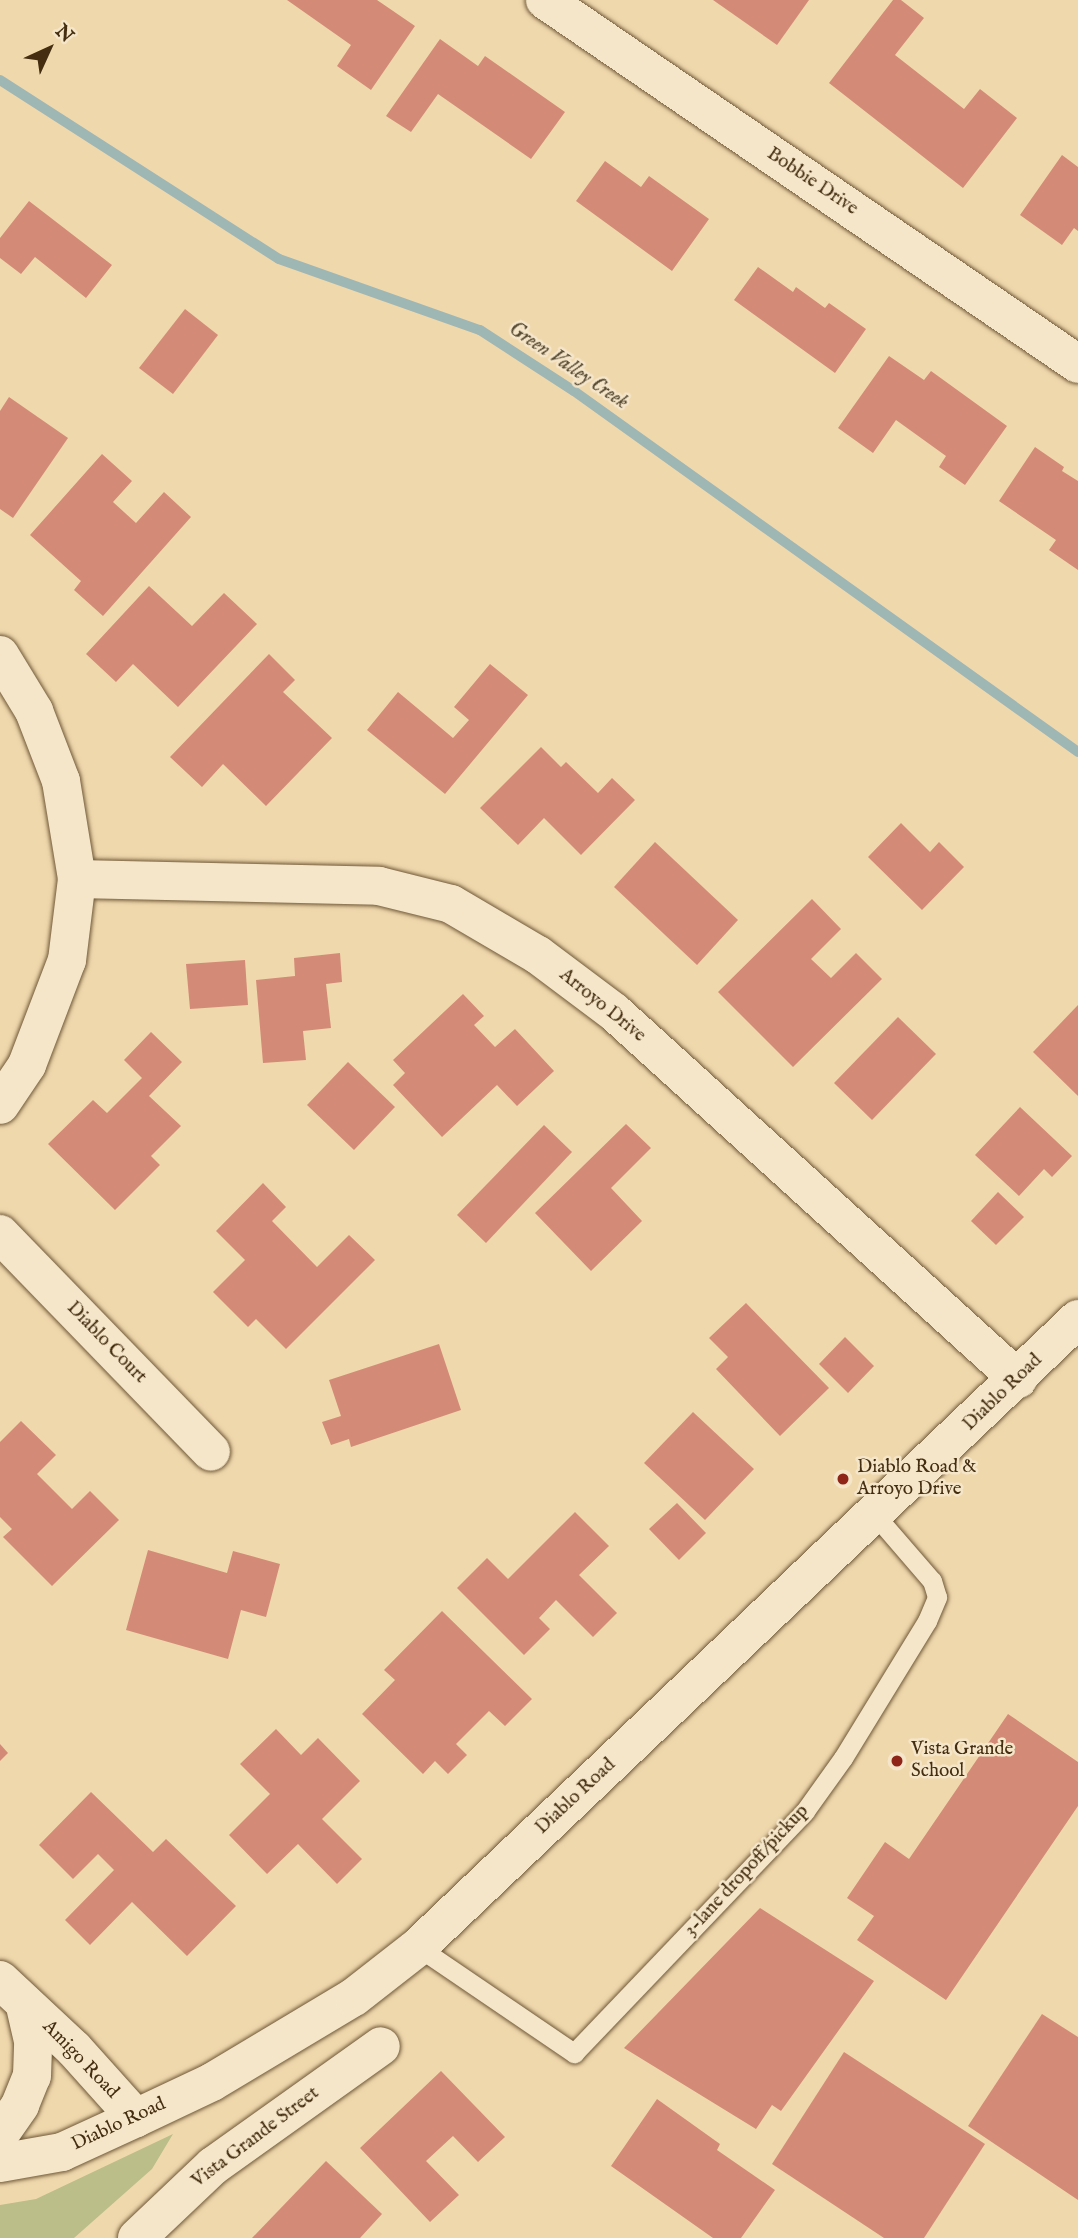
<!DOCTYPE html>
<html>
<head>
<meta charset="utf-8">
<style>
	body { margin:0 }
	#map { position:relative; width:1078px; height:2238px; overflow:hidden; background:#f0d8ad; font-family:"IM FELL English",serif }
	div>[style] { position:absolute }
	.green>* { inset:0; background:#bbbe89 }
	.stream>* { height:10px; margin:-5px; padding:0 5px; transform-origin:5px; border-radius:5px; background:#9eb7b5 }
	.building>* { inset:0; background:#d38b77 }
	.roads { filter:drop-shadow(0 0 2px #6f5837) drop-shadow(0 0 2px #6f5837) }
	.service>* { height:19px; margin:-9.5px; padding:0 9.5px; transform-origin:9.5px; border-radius:9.5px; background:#f5e6ca }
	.minor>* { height:38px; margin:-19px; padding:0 19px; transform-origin:19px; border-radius:19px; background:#f5e6ca }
	.tertiary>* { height:38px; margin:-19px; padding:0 19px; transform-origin:19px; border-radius:19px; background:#f5e6ca }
	.dots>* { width:19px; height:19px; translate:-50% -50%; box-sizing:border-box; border:4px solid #f5e6ca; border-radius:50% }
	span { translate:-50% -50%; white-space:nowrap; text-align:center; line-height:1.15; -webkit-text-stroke:5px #f5e6ca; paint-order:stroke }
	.street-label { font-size:19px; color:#442d10 }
	.poi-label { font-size:19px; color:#442d10 }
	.left { translate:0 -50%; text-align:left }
	.water-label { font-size:21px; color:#564931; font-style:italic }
	.north { position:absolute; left:14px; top:14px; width:70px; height:70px; -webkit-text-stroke:5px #f5e6ca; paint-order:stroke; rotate:45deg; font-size:19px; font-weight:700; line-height:28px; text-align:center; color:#442d10 }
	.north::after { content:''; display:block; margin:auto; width:24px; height:32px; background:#442d10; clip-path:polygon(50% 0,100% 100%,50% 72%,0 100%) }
</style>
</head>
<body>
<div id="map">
	<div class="green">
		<i style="clip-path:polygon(173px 2134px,152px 2169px,74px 2238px,0 2238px,0 2205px,36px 2199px)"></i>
	</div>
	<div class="stream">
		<i style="left:0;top:80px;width:331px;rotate:32.7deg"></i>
		<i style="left:279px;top:259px;width:213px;rotate:19.5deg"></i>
		<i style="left:480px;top:330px;width:112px;rotate:33deg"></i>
		<i style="left:574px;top:391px;width:620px;rotate:35.61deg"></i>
	</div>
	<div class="building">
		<i style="clip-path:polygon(287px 0,377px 0,415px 26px,371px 90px,337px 66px,351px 45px)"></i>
		<i style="clip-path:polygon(713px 0,809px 0,777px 45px)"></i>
		<i style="clip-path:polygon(893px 0,901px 0,924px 18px,895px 55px,964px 109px,980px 89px,1017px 118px,963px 188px,829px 83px)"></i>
		<i style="clip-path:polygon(440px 39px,478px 66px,485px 56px,565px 112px,531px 159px,438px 94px,411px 132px,386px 116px)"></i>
		<i style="clip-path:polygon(1062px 155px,1078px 167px,1078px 231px,1074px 228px,1062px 245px,1020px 215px)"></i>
		<i style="clip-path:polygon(605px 161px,641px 187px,649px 176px,709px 219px,672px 271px,576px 201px)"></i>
		<i style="clip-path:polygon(29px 201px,112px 265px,86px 298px,35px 257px,21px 274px,0 258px,0 238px)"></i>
		<i style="clip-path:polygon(758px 267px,793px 292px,796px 287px,825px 308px,829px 303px,866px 329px,835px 373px,734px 300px)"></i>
		<i style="clip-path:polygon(185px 309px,218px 335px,173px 394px,139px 368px)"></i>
		<i style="clip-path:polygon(889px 356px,924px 380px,931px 371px,1007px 426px,965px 485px,939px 467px,946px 456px,896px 420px,873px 453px,838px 428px)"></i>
		<i style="clip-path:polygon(9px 397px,68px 438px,13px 518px,0 509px,0 411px)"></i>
		<i style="clip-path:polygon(1035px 447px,1064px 467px,1062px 471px,1078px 481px,1078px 570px,1049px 550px,1056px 540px,999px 501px)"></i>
		<i style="clip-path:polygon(102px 454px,132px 481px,113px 502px,136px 523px,164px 492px,191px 517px,103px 616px,74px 590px,81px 581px,30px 535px)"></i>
		<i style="clip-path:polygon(149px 586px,192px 626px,224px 593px,257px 624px,178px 707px,133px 664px,116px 682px,86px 654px)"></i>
		<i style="clip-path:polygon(269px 654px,295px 680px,283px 692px,332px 738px,266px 806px,223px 764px,202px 787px,170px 757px)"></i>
		<i style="clip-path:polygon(490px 664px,528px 695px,445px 794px,367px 730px,398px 692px,453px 738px,469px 720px,454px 707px)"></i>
		<i style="clip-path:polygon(541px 747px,561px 767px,566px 762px,598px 793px,612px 778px,635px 800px,581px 855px,544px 818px,518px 845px,480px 808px)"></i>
		<i style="clip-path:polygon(901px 823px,930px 852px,939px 842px,964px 867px,922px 910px,868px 857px)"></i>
		<i style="clip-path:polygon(655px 842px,738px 920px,697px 965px,614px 887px)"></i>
		<i style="clip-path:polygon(812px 899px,841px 929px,811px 959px,831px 978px,856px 953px,882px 979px,793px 1067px,718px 992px)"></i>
		<i style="clip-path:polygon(340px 953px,342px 982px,326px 984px,331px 1028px,303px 1031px,306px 1060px,263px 1063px,256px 980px,295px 976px,294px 958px)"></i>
		<i style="clip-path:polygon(245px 960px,248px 1005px,190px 1009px,186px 964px)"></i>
		<i style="clip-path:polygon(463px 994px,484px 1016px,474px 1025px,495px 1047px,515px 1029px,554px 1071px,517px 1106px,497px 1085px,442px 1137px,393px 1085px,405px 1073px,393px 1060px)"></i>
		<i style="clip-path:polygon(1078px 1005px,1078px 1096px,1033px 1052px)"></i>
		<i style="clip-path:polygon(898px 1017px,936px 1054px,872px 1120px,834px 1083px)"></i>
		<i style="clip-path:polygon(151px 1032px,182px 1062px,149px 1096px,181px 1126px,151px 1156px,160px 1165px,115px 1210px,48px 1144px,93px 1100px,107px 1113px,142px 1078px,124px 1060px)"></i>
		<i style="clip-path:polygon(348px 1062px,395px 1107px,354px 1150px,307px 1105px)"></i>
		<i style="clip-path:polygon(1020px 1107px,1072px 1156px,1052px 1177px,1044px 1169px,1019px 1196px,975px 1155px)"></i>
		<i style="clip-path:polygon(626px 1124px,651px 1148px,611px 1188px,642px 1221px,591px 1271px,535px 1213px)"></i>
		<i style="clip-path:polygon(544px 1125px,572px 1152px,486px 1243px,457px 1215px)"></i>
		<i style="clip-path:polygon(263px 1183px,286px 1207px,272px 1221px,317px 1267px,349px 1235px,375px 1260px,286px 1349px,256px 1319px,248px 1327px,213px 1292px,245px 1260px,216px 1231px)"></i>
		<i style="clip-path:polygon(998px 1192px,1024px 1217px,996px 1245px,971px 1221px)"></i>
		<i style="clip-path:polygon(746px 1303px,829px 1388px,780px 1436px,716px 1369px,728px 1357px,709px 1338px)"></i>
		<i style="clip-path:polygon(845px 1337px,874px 1366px,848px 1393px,819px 1364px)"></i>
		<i style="clip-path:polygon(439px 1344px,461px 1410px,351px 1447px,349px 1439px,331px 1445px,322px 1422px,341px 1416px,329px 1380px)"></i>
		<i style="clip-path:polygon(693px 1412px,754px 1469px,705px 1520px,644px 1463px)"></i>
		<i style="clip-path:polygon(21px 1421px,56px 1455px,37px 1474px,72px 1509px,90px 1491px,119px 1520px,52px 1586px,3px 1537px,12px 1529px,0 1517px,0 1442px)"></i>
		<i style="clip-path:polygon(677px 1503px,706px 1533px,679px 1560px,649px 1529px)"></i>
		<i style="clip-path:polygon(575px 1512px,609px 1546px,579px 1575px,617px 1613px,593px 1637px,556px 1600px,539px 1618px,550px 1629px,524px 1655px,457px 1588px,487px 1558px,508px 1579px)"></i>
		<i style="clip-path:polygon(148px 1550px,227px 1573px,233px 1551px,280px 1564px,266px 1617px,241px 1610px,228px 1659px,126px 1630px)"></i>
		<i style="clip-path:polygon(442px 1611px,532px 1699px,505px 1726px,489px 1711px,456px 1744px,467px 1755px,448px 1774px,435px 1761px,423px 1774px,362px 1714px,395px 1680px,384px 1670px)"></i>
		<i style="clip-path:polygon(1008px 1714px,1078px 1762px,1078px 1806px,946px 2000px,857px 1940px,874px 1916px,847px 1898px,885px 1842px,909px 1859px)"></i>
		<i style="clip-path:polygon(276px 1729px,301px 1755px,318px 1738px,360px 1781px,322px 1819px,362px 1859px,337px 1884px,298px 1844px,267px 1874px,229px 1835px,270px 1794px,240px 1764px)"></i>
		<i style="clip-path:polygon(0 1744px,8px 1753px,0 1761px)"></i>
		<i style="clip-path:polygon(91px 1792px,153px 1852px,166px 1839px,236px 1906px,187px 1956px,132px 1902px,90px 1945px,65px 1920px,114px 1870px,98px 1854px,73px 1879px,39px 1845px)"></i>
		<i style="clip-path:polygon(760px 1908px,874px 1981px,781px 2111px,772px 2105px,756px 2129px,624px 2048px)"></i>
		<i style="clip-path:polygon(1042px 2014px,1078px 2037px,1078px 2200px,968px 2126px)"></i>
		<i style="clip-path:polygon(844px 2052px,985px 2144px,924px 2238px,884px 2238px,772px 2164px)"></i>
		<i style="clip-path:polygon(441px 2071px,505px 2137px,478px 2162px,453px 2136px,426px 2161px,459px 2195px,430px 2222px,360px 2148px)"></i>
		<i style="clip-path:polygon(657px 2099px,720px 2144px,717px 2150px,775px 2190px,741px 2238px,713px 2238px,611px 2166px)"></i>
		<i style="clip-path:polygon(326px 2161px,382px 2214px,360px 2238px,252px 2238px)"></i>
	</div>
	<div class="roads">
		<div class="service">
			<i style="left:418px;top:1947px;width:189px;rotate:34.2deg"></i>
			<i style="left:574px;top:2053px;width:335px;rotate:-46.3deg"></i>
			<i style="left:805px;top:1811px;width:65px;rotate:-54.4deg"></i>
			<i style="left:843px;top:1758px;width:161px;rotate:-58.5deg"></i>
			<i style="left:927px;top:1621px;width:26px;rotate:-67deg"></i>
			<i style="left:937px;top:1597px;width:17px;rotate:-107deg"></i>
			<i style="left:932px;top:1581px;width:87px;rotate:-130.8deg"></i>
		</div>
		<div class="minor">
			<i style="left:545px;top:0;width:645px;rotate:34.33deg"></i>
			<i style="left:0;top:655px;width:66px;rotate:58.7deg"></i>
			<i style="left:34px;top:711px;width:75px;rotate:68.9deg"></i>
			<i style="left:61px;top:781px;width:99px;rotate:80.7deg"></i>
			<i style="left:77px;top:879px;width:82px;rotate:97deg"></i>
			<i style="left:67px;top:960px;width:112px;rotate:110.9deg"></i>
			<i style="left:27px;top:1065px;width:48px;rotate:124deg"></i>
			<i style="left:77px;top:879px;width:302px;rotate:1.3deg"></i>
			<i style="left:379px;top:886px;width:74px;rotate:14deg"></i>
			<i style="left:451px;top:904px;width:101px;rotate:30.4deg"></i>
			<i style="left:538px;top:955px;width:95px;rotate:36.9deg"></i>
			<i style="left:614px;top:1012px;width:546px;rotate:42.25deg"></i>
			<i style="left:0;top:1234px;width:303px;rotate:45.9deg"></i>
			<i style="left:0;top:1980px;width:101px;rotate:43deg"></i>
			<i style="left:74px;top:2049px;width:93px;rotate:48.1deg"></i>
			<i style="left:0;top:2134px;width:35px;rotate:-55deg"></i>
			<i style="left:20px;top:2105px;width:31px;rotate:-68deg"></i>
			<i style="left:32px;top:2076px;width:35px;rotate:-88deg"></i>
			<i style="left:33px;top:2041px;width:39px;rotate:-103deg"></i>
			<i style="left:137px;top:2238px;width:105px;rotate:-43.5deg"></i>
			<i style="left:213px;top:2166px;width:206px;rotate:-35.5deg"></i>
		</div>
		<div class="tertiary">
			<i style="left:0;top:2163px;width:63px;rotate:-10.1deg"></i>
			<i style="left:62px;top:2152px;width:81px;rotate:-24.7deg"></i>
			<i style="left:136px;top:2118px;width:84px;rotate:-25.3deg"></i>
			<i style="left:212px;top:2082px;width:165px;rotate:-30.9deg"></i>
			<i style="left:354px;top:1997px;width:81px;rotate:-38deg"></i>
			<i style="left:418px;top:1947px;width:911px;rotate:-43.58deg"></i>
		</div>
	</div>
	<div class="dots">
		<i style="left:843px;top:1479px;background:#8f2418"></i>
		<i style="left:897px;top:1761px;background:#8f2418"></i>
	</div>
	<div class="street-label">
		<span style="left:812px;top:182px;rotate:34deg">Bobbie Drive</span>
		<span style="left:602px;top:1006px;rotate:39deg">Arroyo Drive</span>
		<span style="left:106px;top:1343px;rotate:46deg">Diablo Court</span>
		<span style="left:1003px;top:1393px;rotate:-44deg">Diablo Road</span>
		<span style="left:576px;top:1797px;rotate:-43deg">Diablo Road</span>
		<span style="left:747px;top:1871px;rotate:-47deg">3-lane dropoff/pickup</span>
		<span style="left:80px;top:2060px;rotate:46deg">Amigo Road</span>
		<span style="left:119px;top:2125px;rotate:-25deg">Diablo Road</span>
		<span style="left:256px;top:2138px;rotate:-37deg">Vista Grande Street</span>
	</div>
	<div class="poi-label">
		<span class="left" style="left:857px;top:1479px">Diablo Road &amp;<br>Arroyo Drive</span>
		<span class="left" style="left:911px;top:1761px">Vista Grande<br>School</span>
	</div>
	<div class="water-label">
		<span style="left:568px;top:366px;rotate:34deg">Green Valley Creek</span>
	</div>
	<div class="north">N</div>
</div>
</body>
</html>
